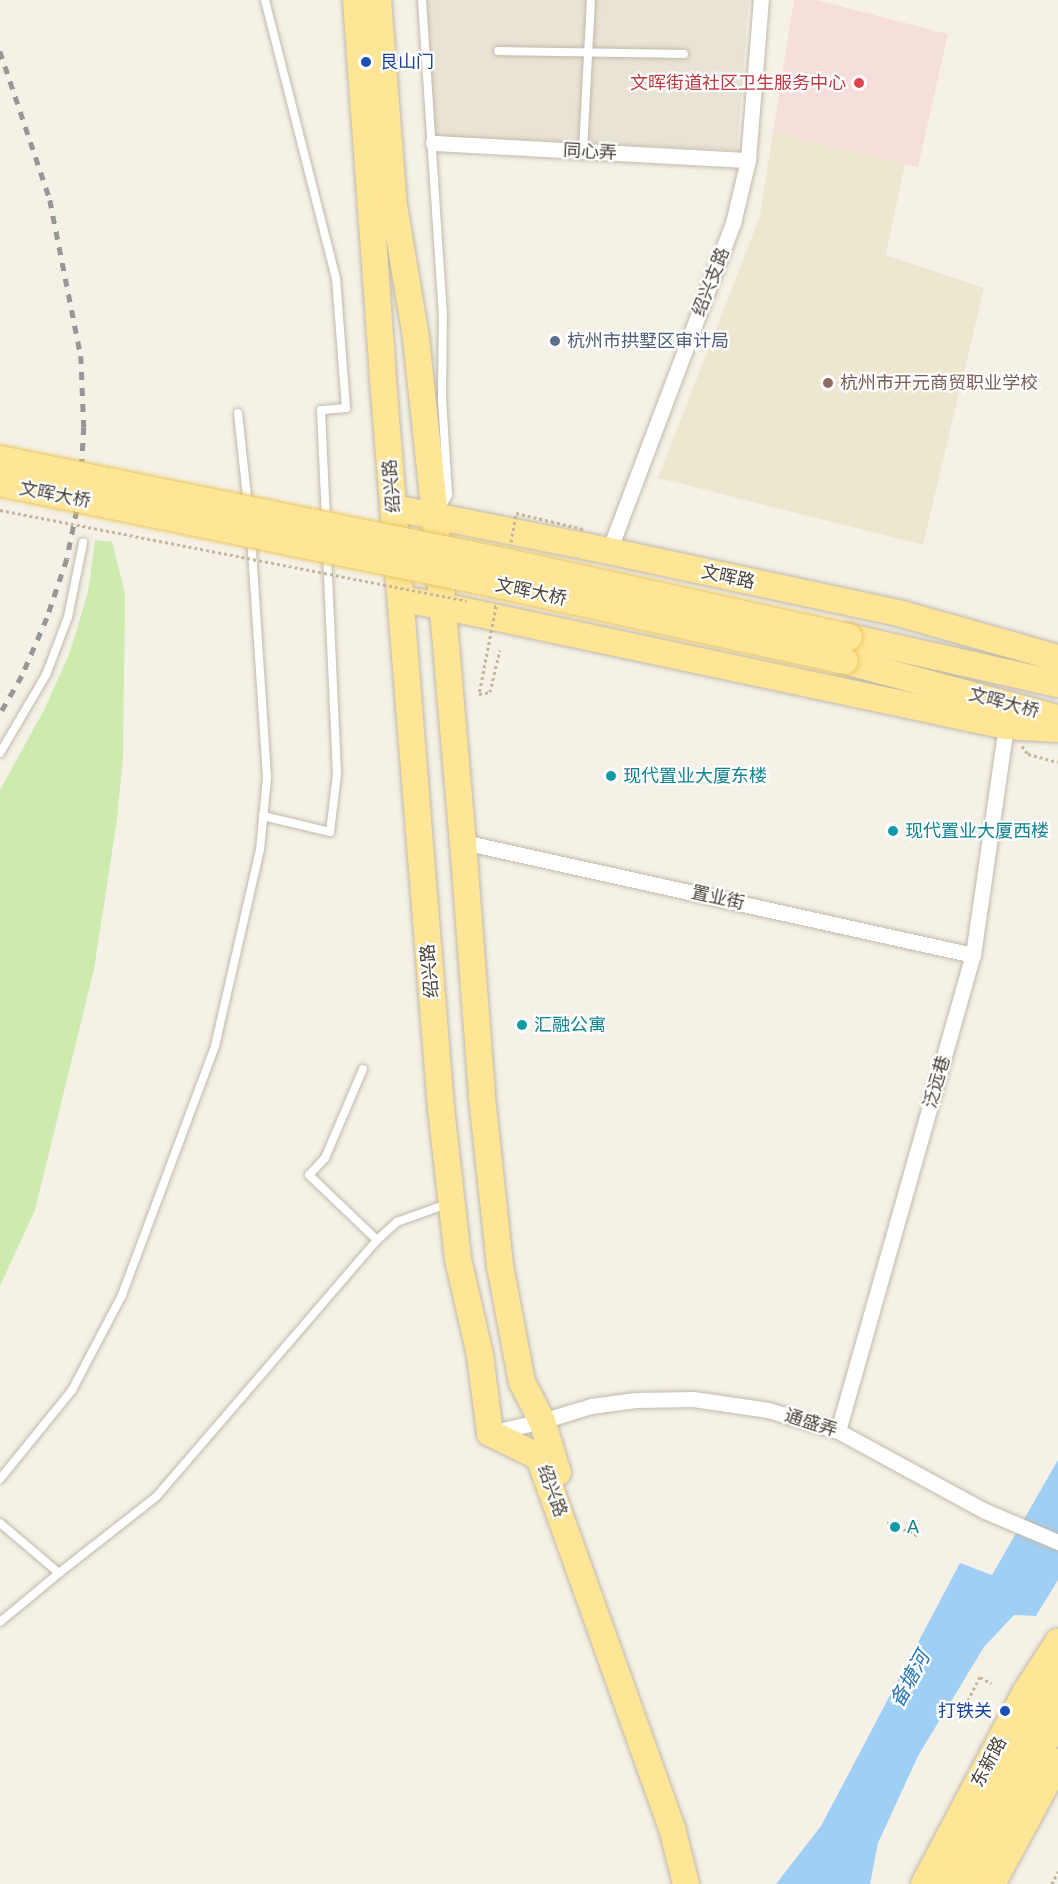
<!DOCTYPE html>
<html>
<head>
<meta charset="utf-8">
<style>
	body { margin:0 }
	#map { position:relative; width:1058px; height:1884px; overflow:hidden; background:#f5f1e7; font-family:Arial,"Noto Sans SC",sans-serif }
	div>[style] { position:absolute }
	.residential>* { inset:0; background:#e9e3d5 }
	.education>* { inset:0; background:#eee7d0 }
	.medical>* { inset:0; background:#f6dfda }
	.green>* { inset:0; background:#cdebae }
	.water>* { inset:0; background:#a0cff5 }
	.path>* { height:3px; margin-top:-1.5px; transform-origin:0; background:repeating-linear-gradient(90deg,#c3b69a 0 3px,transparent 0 6px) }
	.roads { filter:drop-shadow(0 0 2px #c1baa9) drop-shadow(0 0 2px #c1baa9) }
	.service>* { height:8px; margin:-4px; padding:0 4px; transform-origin:4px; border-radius:4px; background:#fff }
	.minor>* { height:15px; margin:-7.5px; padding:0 7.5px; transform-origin:7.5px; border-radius:7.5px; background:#fff }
	.primary>* { height:26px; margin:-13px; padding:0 13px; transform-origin:13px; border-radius:13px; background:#ffe596 }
	.rail>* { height:4.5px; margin-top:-2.25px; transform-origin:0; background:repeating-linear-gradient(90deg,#979797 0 8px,transparent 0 16px) }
	.path-bridge>* { height:3px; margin-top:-1.5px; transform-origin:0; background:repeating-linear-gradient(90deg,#c3b69a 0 3px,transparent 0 6px) }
	.bridges { filter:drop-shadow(0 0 2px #ebc75f) drop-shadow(0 0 2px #ebc75f) }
	.primary-bridge>* { height:26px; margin:-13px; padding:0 13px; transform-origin:13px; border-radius:13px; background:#ffe596 }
	.dots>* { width:16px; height:16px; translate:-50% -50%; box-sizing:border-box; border:3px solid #fff; border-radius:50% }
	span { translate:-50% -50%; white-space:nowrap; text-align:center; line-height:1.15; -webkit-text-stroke:4.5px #fff; paint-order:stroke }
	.transit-label { font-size:18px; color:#164399 }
	.left { translate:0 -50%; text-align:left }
	.right { translate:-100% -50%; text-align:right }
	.health-label { font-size:18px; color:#be3a42 }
	.street-label { font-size:18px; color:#484236 }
	.service-label { font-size:18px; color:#4e5e75 }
	.education-label { font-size:18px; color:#785e54 }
	.culture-label { font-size:18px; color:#0d838f }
	.water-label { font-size:20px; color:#2877bb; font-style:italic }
</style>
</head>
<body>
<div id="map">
	<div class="residential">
		<i style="clip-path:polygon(424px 0,749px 0,737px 150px,428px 136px)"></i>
	</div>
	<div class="education">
		<i style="clip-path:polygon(773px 132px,905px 164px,886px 255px,984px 288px,923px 545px,658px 478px,760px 216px)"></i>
	</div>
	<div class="medical">
		<i style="clip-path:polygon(794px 0,816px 0,948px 34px,918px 167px,773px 132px)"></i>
	</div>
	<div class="green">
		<i style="clip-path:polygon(95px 540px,112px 542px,125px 594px,123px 758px,117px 820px,94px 969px,35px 1210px,0 1286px,0 790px,44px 710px,70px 652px,88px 592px)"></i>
	</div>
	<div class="water">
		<i style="clip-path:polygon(1058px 1460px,1058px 1580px,1036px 1616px,1014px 1615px,984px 1647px,918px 1756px,878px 1843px,870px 1884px,776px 1884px,821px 1826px,960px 1563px,992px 1575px)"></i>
	</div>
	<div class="path">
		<i style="left:1022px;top:746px;width:10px;rotate:53deg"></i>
		<i style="left:1028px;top:754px;width:31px;rotate:15deg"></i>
		<i style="left:887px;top:1522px;width:35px;rotate:24deg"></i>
		<i style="left:965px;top:1706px;width:33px;rotate:-63deg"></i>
		<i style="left:980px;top:1677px;width:13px;rotate:29deg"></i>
		<i style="left:1052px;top:1884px;width:14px;rotate:-65deg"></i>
	</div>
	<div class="roads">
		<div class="service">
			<i style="left:265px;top:0;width:287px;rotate:75.7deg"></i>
			<i style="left:336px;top:278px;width:130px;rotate:85.6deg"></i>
			<i style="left:346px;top:408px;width:25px;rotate:175deg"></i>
			<i style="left:321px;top:410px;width:111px;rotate:87.4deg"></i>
			<i style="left:422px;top:0;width:314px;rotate:86.2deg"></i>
			<i style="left:443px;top:313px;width:86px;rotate:90.7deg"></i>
			<i style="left:442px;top:399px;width:96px;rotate:86.4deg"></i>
			<i style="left:448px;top:495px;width:13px;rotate:119deg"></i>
			<i style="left:498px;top:51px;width:186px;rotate:0.9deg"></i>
			<i style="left:583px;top:151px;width:151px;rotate:-87deg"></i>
			<i style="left:238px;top:413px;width:94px;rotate:83.9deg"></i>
			<i style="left:0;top:753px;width:91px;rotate:-59.5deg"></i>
			<i style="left:46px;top:675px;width:62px;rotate:-69.2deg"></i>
			<i style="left:68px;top:617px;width:76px;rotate:-78.5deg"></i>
			<i style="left:263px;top:816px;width:69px;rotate:13.4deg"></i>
			<i style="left:330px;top:832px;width:58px;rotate:-83.1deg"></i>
			<i style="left:337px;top:774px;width:220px;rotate:-92.6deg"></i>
			<i style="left:363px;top:1069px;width:97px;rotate:113.1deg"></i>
			<i style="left:325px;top:1158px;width:23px;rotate:133deg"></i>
			<i style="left:309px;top:1175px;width:94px;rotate:43.7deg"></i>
			<i style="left:0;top:1479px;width:114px;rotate:-51deg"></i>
			<i style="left:72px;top:1390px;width:107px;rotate:-62.2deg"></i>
			<i style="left:122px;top:1295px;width:266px;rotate:-69.5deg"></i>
			<i style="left:215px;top:1046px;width:201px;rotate:-77.1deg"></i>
			<i style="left:260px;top:850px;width:73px;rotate:-84.5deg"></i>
			<i style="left:267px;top:777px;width:239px;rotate:-93.8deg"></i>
			<i style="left:0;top:1523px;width:77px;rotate:40.3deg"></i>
			<i style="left:59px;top:1573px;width:123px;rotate:-38.1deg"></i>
			<i style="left:156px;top:1497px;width:339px;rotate:-49.3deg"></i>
			<i style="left:377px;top:1240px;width:27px;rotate:-42deg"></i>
			<i style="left:397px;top:1222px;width:53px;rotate:-19.8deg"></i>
			<i style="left:0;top:1622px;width:77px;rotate:-39.7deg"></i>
		</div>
		<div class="minor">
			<i style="left:433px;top:143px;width:315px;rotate:3.1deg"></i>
			<i style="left:609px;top:551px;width:351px;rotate:-69.3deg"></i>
			<i style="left:733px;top:223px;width:65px;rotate:-76.6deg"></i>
			<i style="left:748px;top:160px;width:161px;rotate:-85.4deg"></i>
			<i style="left:463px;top:842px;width:522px;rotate:12.49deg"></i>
			<i style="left:838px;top:1431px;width:495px;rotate:-74.2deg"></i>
			<i style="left:973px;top:955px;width:231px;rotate:-81.8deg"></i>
			<i style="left:490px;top:1433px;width:53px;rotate:-13deg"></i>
			<i style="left:542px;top:1421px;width:51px;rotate:-17deg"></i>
			<i style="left:591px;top:1406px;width:45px;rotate:-7.6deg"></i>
			<i style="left:636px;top:1400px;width:57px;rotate:-1deg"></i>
			<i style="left:693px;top:1399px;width:76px;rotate:8.3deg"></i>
			<i style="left:768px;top:1410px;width:73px;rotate:16.7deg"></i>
			<i style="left:838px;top:1431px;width:167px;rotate:28.6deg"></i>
			<i style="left:985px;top:1511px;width:79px;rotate:23deg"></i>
		</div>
		<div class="primary">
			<i style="left:356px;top:0;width:368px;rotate:85.9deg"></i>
			<i style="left:382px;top:367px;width:743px;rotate:85.45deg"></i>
			<i style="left:441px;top:1108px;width:152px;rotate:83.6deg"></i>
			<i style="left:458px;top:1259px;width:98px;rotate:77.1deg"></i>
			<i style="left:480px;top:1355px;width:79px;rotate:82.7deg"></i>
			<i style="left:490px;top:1433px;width:55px;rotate:26.1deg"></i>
			<i style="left:539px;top:1457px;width:398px;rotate:70.3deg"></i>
			<i style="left:673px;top:1832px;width:54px;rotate:76deg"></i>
			<i style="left:378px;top:0;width:207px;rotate:85.6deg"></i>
			<i style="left:394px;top:206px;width:134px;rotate:80.5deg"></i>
			<i style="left:416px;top:338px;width:180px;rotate:83.9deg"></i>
			<i style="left:435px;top:517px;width:326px;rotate:85.1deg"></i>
			<i style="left:463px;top:842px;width:256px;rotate:85.7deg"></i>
			<i style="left:482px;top:1097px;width:170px;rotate:83.9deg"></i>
			<i style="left:500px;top:1266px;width:118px;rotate:79.3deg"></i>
			<i style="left:522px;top:1382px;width:44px;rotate:62.9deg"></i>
			<i style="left:542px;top:1421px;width:54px;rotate:72.9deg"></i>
			<i style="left:394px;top:508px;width:219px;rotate:11.3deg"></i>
			<i style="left:609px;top:551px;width:300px;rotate:12.1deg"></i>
			<i style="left:902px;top:614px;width:162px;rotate:15.8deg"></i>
			<i style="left:401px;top:599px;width:42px;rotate:9.7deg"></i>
			<i style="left:442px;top:606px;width:577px;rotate:12.01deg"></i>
			<i style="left:1006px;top:726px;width:52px;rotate:3.3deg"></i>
			<i style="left:849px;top:637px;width:214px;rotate:12.7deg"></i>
			<i style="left:845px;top:661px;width:220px;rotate:15deg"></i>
			<i style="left:924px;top:1884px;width:216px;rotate:-62.1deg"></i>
			<i style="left:1025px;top:1693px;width:61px;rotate:-57.1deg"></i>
			<i style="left:949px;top:1884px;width:234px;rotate:-62.2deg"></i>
			<i style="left:970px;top:1884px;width:189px;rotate:-62.2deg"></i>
			<i style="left:992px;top:1884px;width:139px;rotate:-61.6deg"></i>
		</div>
	</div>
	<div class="rail">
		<i style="left:0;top:51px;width:157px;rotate:71.4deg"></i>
		<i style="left:50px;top:200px;width:159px;rotate:78.8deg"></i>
		<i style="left:81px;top:356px;width:71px;rotate:87.6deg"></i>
		<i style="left:84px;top:427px;width:68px;rotate:93.4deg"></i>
		<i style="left:80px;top:495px;width:65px;rotate:101.5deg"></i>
		<i style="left:67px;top:559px;width:62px;rotate:108.7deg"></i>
		<i style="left:47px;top:618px;width:63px;rotate:113.3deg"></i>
		<i style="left:22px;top:676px;width:44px;rotate:120.1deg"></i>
	</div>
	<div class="path-bridge">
		<i style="left:0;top:510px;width:475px;rotate:11deg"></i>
		<i style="left:511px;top:542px;width:29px;rotate:-80deg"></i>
		<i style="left:516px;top:513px;width:69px;rotate:13.4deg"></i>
		<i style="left:494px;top:606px;width:2px"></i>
		<i style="left:496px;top:606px;width:90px;rotate:100.9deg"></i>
		<i style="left:479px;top:694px;width:11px;rotate:-10deg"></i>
		<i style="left:490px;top:692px;width:43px;rotate:-76.6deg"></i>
	</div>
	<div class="bridges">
		<div class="primary-bridge">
			<i style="left:0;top:459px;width:517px;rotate:11.48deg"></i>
			<i style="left:507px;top:562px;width:350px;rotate:12.4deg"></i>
			<i style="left:0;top:483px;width:510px;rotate:11.53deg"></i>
			<i style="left:500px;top:585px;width:353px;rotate:12.4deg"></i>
		</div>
	</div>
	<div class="dots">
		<i style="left:366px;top:62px;background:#1a4fb4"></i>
		<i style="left:859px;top:83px;background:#e0444e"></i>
		<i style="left:555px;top:341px;background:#5c6f8a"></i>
		<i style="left:828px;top:383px;background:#8d6e63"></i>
		<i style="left:611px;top:776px;background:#0f9aa8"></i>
		<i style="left:893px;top:831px;background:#0f9aa8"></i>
		<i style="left:522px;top:1025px;background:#0f9aa8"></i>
		<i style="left:895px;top:1527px;background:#0f9aa8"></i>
		<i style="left:1005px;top:1711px;background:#1a4fb4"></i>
	</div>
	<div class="transit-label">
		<span class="left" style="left:380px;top:62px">艮山门</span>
		<span class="right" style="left:992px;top:1711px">打铁关</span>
	</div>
	<div class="health-label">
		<span class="right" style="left:846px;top:83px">文晖街道社区卫生服务中心</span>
	</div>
	<div class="street-label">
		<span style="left:590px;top:152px;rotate:3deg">同心弄</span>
		<span style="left:711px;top:282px;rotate:-69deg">绍兴支路</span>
		<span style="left:392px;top:486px;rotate:-95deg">绍兴路</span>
		<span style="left:55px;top:495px;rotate:11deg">文晖大桥</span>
		<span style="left:728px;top:577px;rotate:12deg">文晖路</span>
		<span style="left:531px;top:592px;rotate:12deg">文晖大桥</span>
		<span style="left:1004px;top:703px;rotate:15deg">文晖大桥</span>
		<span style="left:718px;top:898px;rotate:13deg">置业街</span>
		<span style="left:430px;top:971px;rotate:-95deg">绍兴路</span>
		<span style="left:937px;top:1082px;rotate:-74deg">泛远巷</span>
		<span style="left:811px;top:1423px;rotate:18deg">通盛弄</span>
		<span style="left:552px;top:1491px;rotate:70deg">绍兴路</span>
		<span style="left:989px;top:1762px;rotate:-62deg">东新路</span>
	</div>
	<div class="service-label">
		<span class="left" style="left:567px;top:341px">杭州市拱墅区审计局</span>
	</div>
	<div class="education-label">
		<span class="left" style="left:840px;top:383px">杭州市开元商贸职业学校</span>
	</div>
	<div class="culture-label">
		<span class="left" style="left:623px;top:776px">现代置业大厦东楼</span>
		<span class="left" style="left:905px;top:831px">现代置业大厦西楼</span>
		<span class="left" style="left:534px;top:1025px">汇融公寓</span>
		<span class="left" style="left:907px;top:1527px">A</span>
	</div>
	<div class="water-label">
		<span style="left:910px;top:1679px;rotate:-61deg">备塘河</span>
	</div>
</div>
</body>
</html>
